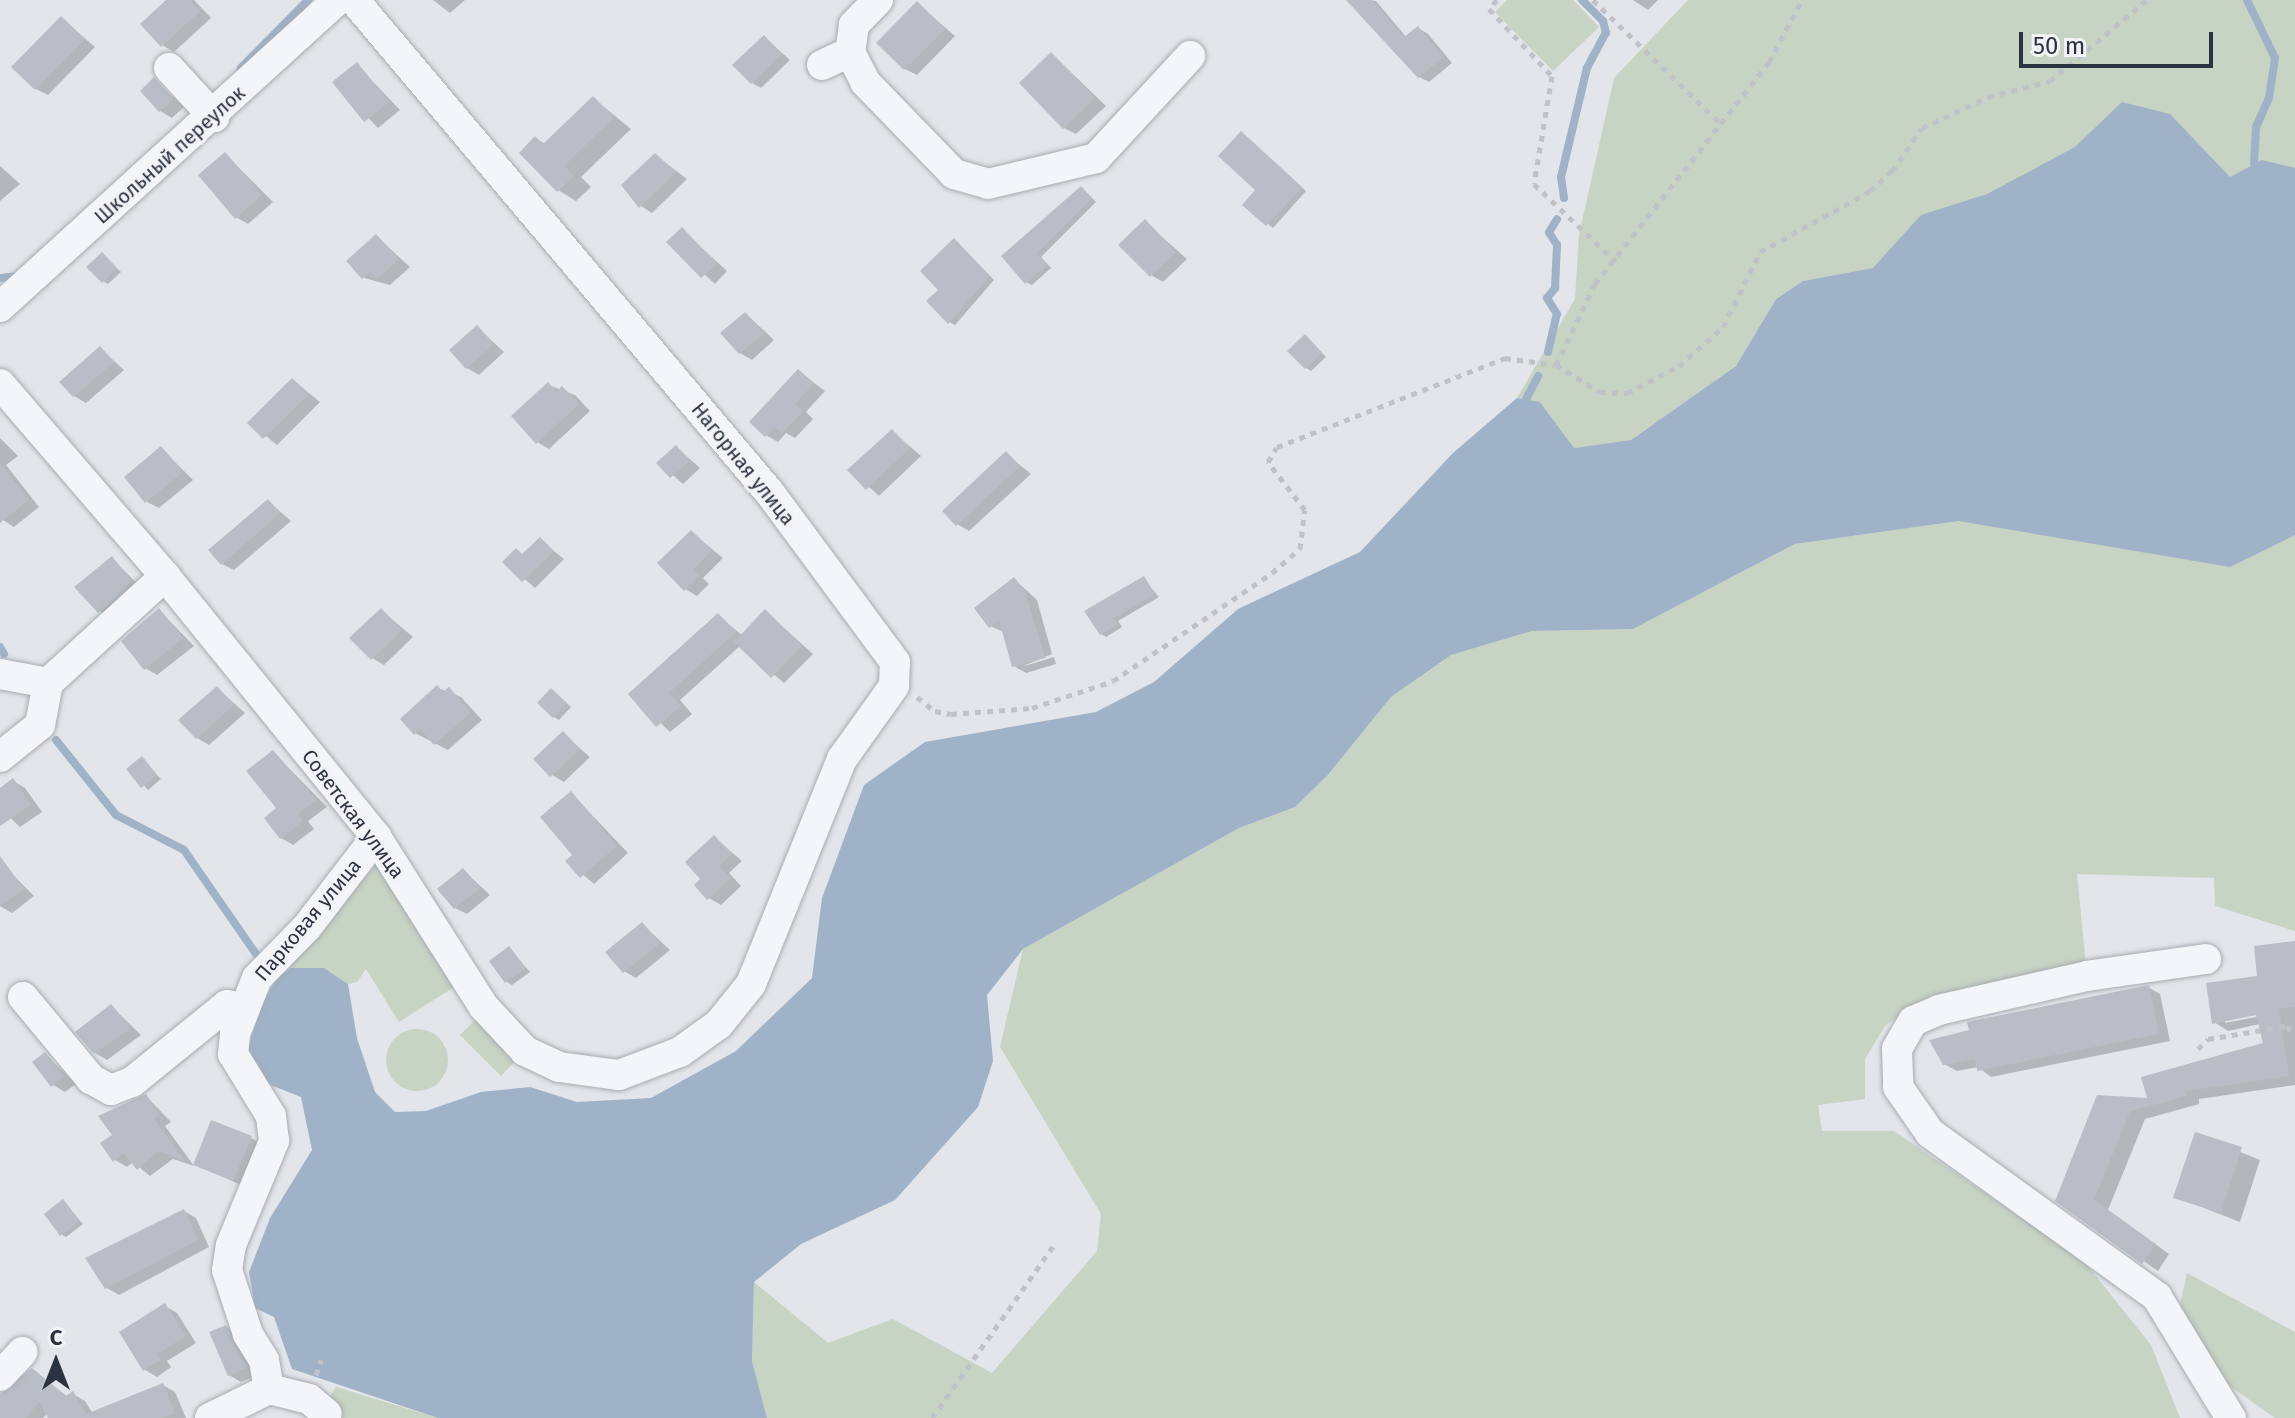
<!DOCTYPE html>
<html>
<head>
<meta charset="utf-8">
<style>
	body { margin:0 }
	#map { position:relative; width:2295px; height:1418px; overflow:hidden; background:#e2e5e9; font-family:"Fira Sans",sans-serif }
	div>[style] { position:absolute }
	.green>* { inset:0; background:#c7d3c3 }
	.round { border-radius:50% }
	.water>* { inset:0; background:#9fb2c7 }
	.shadow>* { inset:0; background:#0003 }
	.stream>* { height:8px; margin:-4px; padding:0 4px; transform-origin:4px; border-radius:4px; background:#9fb2c7 }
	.building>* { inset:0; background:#b9bec6 }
	.path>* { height:5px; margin-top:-2.5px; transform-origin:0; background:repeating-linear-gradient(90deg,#c0c2c8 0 6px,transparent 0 12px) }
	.roads { filter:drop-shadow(0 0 2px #a7acb3) drop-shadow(0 0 2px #a7acb3) }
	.minor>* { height:30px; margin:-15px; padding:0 15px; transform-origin:15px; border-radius:15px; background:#f4f5f8 }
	span { translate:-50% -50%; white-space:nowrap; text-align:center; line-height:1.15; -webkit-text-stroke:6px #f1f3f7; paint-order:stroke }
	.street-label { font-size:20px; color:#2b3240 }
	.north { position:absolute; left:16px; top:1322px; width:80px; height:80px; -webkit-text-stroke:6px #f1f3f7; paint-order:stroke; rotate:0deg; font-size:22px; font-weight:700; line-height:32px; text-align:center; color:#2b3240 }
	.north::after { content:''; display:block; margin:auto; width:28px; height:36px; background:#2b3240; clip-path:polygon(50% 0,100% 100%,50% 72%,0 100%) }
	.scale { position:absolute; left:2019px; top:32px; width:194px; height:36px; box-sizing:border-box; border:4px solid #2b3240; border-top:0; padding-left:10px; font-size:24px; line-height:28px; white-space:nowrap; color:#2b3240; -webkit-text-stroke:6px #f1f3f7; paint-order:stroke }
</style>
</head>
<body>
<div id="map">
	<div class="green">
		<i style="clip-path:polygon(1507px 0,1573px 0,1599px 27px,1553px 71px,1495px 12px)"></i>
		<i style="clip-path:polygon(1688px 0,2295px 0,2295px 931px,2215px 906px,2214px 878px,2077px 874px,2086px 965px,1908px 1009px,1885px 1026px,1865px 1059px,1865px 1099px,1818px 1105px,1822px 1131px,1894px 1131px,2083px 1260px,2151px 1345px,2180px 1418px,767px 1418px,752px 1361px,754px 1282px,828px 1343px,893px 1319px,992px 1373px,1097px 1251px,1101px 1214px,1000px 1047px,1023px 949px,1239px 828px,1295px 807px,1327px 776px,1391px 697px,1451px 655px,1532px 631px,1633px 629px,1795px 544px,1959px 521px,1873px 268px,1803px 281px,1776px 299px,1736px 366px,1631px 440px,1574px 448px,1540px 402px,1517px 398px,1575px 299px,1579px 235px,1614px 78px)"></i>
		<i style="clip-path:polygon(375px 866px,387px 872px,459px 984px,399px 1022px,366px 969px,357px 982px,348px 984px,324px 968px,290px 968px,306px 942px)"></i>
		<i style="clip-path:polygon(478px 1017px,519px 1057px,501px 1076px,460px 1035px)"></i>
		<i class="round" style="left:386px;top:1029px;width:62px;height:62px"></i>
		<i style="clip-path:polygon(2187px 1273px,2295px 1332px,2295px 1418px,2275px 1418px,2227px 1384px,2180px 1305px)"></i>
		<i style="clip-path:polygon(336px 1387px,438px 1418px,316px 1418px)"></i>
	</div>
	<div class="water">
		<i style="clip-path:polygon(2122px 102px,2170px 114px,2230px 177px,2262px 160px,2295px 168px,2295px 535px,2230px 567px,1959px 521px,1795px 544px,1633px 629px,1532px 631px,1451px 655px,1391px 697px,1327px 776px,1295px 807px,1239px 828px,1023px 949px,987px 995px,993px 1061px,978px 1107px,895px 1200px,801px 1244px,754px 1282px,752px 1361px,767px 1418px,438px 1418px,292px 1369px,274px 1317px,255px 1308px,249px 1272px,270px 1218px,312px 1150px,301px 1097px,263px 1082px,248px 1047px,262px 1004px,276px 979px,290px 968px,324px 968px,348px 984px,357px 1038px,375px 1092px,395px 1112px,426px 1111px,481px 1092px,530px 1087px,577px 1102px,651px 1098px,736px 1051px,812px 978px,822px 898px,864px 785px,925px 742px,1096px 712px,1154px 682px,1238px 609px,1360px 552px,1453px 453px,1517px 398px,1540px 402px,1574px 448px,1631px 440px,1736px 366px,1776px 299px,1803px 281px,1873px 268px,1921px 215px,1987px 194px,2075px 147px)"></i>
	</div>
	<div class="shadow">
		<i style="clip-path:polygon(169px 0,194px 0,211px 18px,174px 52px,162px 45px)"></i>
		<i style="clip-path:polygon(433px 0,465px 0,450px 13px)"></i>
		<i style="clip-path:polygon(1362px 0,1376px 1px,1407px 38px,1418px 28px,1428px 34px,1452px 63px,1429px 82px,1419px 77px)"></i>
		<i style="clip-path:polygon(1633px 0,1658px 0,1648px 10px)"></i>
		<i style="clip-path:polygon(918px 4px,955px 36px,917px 75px,905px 69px)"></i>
		<i style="clip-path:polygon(61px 18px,95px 47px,48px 95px,36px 89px)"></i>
		<i style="clip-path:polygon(764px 37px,790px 60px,761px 88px,752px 83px)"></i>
		<i style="clip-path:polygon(1052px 54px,1106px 106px,1076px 134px,1064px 128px)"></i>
		<i style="clip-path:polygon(357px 65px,400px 110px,378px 128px,335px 83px)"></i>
		<i style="clip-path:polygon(154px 80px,184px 107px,172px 118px,160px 111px)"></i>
		<i style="clip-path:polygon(593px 98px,631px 129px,581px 177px,591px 187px,576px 201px,558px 190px,536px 139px,546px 144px)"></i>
		<i style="clip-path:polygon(1246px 137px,1306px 191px,1273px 228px,1245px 204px,1258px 190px)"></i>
		<i style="clip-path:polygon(225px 154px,273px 202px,248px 224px,236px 217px)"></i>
		<i style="clip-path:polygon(655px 155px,687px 179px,652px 213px,641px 206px)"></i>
		<i style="clip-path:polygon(0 166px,20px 184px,0 201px)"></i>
		<i style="clip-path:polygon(1086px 192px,1096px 202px,1041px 257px,1051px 268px,1032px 285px,1026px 282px,1004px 256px)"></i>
		<i style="clip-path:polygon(1145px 222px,1187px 259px,1163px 282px,1151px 275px)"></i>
		<i style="clip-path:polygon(682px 230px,727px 271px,715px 284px,669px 242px)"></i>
		<i style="clip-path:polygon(376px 236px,410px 267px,390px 285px,364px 278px)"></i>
		<i style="clip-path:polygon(955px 241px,994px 280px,955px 325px,949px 322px)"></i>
		<i style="clip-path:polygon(102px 255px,121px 272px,108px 284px,103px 281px)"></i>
		<i style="clip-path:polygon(746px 314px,774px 340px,752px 360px,740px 353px)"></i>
		<i style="clip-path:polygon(477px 327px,504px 352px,479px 375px,467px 368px)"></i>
		<i style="clip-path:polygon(1310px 340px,1326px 357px,1311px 371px,1306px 368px)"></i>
		<i style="clip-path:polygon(100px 348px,124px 370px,86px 403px,74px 396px)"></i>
		<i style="clip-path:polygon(799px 372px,825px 391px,806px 412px,813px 419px,795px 438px,786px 433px,778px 442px,766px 435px)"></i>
		<i style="clip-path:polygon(293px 380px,320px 402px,277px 445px,250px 423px)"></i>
		<i style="clip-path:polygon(548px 385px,575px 395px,590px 411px,549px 449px,537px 442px)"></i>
		<i style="clip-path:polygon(892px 431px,921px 456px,879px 496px,850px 470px)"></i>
		<i style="clip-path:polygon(0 438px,18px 456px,6px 465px,39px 507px,14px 527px,0 518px)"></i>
		<i style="clip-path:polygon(676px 447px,700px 468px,683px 484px,659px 463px)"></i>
		<i style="clip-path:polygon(161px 448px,193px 480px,159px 508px,147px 502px)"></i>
		<i style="clip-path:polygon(1006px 454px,1031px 474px,969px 531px,957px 524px)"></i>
		<i style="clip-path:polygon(268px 501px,291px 521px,234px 570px,222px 564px)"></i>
		<i style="clip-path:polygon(691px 532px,723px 558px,703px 578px,709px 584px,697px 596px,685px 589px)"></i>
		<i style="clip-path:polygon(540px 540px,564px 559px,535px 588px,505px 562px,516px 551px,524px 555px)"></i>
		<i style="clip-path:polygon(112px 559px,143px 589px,111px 618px,100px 611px)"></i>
		<i style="clip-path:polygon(1014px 579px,1037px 600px,1052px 654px,1021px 667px,1054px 657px,1056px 664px,1026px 673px,1014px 666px,1004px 632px,990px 626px)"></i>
		<i style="clip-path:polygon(1144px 579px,1159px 597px,1118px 621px,1122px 627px,1106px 637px,1101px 634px)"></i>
		<i style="clip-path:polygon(159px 610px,194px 646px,157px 675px,145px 668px)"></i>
		<i style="clip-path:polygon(381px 610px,413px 637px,384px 665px,372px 658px)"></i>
		<i style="clip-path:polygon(766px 612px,813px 654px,784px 683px,740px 646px,680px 700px,692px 714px,670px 732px,631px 695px,719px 616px,743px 636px)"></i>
		<i style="clip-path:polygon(217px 688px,245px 713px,209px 745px,197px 738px)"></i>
		<i style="clip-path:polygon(438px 688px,461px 697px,482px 720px,448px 750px,415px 733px)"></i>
		<i style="clip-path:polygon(552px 690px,571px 707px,559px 720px,554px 717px)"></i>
		<i style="clip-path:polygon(563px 734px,590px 757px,564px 782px,552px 775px)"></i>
		<i style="clip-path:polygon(273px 752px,327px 807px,308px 821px,314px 829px,293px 845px,281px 838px)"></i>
		<i style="clip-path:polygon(142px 759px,161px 779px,148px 790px,129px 769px)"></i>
		<i style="clip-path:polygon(13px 781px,25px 788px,42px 812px,20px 827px,0 808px,0 790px)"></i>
		<i style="clip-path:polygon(571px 793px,628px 853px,594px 884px,568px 862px,575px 855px)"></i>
		<i style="clip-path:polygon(714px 837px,742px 861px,729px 873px,741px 886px,721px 905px,709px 898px,703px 879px)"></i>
		<i style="clip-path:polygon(8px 870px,34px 896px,12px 913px,0 906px,0 876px)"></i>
		<i style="clip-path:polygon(463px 870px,490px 895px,467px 914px,455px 908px)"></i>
		<i style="clip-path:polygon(642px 924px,670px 950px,636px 978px,624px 971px)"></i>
		<i style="clip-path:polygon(evenodd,2295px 943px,2295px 1085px,2199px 1099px,2199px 1104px,2145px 1119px,2108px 1210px,2169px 1254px,2158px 1271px,2057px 1200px,2098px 1097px,2150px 1100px,2265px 1045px,2260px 1024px,2228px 1031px,2214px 1022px,2295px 943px,2265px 1011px,2266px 1015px,2225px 1023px,2225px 1019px,2265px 1011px)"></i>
		<i style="clip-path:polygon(509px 949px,530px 972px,512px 985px,507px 982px)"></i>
		<i style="clip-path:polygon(2148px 987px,2160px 994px,2170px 1041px,1991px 1077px,1978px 1067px,1957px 1071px,1944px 1064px)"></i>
		<i style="clip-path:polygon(111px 1006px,141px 1035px,107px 1060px,95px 1053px)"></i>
		<i style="clip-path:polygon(46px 1055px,76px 1084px,65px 1092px,53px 1085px)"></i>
		<i style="clip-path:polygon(146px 1096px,171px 1122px,165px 1126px,194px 1166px,173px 1159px,150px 1176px,133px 1162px,127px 1167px,115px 1160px,114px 1135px)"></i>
		<i style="clip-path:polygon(2196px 1134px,2260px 1160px,2240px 1222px,2176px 1197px)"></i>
		<i style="clip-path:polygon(251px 1138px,262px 1145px,245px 1187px,195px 1164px)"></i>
		<i style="clip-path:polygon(63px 1202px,83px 1224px,66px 1237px,61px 1234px)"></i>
		<i style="clip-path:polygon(184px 1211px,196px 1218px,209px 1247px,119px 1295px,107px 1288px)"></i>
		<i style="clip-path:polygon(165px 1306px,177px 1313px,196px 1343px,167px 1361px,171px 1367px,157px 1377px,145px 1370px)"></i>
		<i style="clip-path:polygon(226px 1327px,238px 1334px,258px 1375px,241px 1382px,229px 1375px)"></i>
		<i style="clip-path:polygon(32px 1370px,68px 1397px,73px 1394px,85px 1401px,93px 1414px,163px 1385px,175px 1392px,186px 1418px,51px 1418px,48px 1413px,43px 1418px,0 1418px,0 1400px)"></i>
	</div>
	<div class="stream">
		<i style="left:2247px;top:0;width:64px;rotate:64.2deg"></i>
		<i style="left:2275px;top:58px;width:40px;rotate:98.5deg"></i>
		<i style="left:2269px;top:98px;width:32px;rotate:114deg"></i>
		<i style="left:2256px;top:127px;width:36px;rotate:93deg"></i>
		<i style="left:241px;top:68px;width:95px;rotate:-45.4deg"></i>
		<i style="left:1564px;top:198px;width:21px;rotate:-98deg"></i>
		<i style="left:1561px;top:177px;width:112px;rotate:-76.6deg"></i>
		<i style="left:1587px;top:68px;width:40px;rotate:-62deg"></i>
		<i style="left:1606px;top:33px;width:12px;rotate:-104deg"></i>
		<i style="left:1603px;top:21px;width:30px;rotate:-135deg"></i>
		<i style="left:0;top:278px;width:19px;rotate:-6deg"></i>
		<i style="left:1548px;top:352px;width:39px;rotate:-77deg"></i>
		<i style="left:1557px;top:314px;width:19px;rotate:-122deg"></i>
		<i style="left:1547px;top:298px;width:13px;rotate:-51deg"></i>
		<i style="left:1555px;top:288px;width:43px;rotate:-87.3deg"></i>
		<i style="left:1557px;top:245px;width:15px;rotate:-122deg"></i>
		<i style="left:1549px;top:232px;width:15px;rotate:-58deg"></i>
		<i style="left:1526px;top:399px;width:26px;rotate:-62deg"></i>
		<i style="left:0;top:647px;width:8px;rotate:60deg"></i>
		<i style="left:56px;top:740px;width:96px;rotate:51.3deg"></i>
		<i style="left:116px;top:815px;width:76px;rotate:27.2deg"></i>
		<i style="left:184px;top:850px;width:126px;rotate:55.3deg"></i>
	</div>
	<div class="building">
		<i style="clip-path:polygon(166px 0,190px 0,200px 11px,161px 47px,140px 24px)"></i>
		<i style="clip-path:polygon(1346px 0,1372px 0,1404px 37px,1418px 26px,1443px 57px,1418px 78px)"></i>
		<i style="clip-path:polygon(917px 1px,945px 29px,904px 70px,876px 43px)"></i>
		<i style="clip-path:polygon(61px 16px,85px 39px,35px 90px,11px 67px)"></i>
		<i style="clip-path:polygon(764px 35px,782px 54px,751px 84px,732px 65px)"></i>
		<i style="clip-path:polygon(1051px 52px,1095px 98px,1063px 129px,1019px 83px)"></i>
		<i style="clip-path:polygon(357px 62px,389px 102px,364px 122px,332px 82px)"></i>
		<i style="clip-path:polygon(154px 77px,173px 99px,159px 112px,140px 91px)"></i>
		<i style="clip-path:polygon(593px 96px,614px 117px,564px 166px,574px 176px,557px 192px,519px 153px,535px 136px,543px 144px)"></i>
		<i style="clip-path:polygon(1241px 131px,1302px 187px,1266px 226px,1242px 205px,1255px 190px,1218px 156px)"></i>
		<i style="clip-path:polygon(225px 152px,262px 195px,235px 219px,198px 175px)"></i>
		<i style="clip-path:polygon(655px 153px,676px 172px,639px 208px,621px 185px)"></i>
		<i style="clip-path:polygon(1081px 186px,1092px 198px,1037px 253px,1047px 265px,1025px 284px,1001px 256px)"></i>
		<i style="clip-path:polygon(1145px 219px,1176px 252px,1150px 277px,1118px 245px)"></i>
		<i style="clip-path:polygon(682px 227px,717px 264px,701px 278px,666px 242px)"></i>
		<i style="clip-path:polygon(376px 234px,399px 259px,377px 279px,371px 272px,362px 279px,346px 261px)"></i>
		<i style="clip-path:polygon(954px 238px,990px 276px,948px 324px,926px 301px,938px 290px,920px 271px)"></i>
		<i style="clip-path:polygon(102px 252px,117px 268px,102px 283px,86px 267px)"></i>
		<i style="clip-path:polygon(745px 312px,764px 333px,739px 354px,720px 333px)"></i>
		<i style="clip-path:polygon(477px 325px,494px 344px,466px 369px,449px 350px)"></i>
		<i style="clip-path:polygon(1305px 334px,1322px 353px,1305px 369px,1287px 351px)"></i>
		<i style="clip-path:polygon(100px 346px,114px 362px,73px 397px,59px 382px)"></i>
		<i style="clip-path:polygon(798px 369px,814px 383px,795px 404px,803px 411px,782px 433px,774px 427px,765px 437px,749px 422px)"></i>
		<i style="clip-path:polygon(292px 378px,309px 394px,263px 439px,247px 423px)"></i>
		<i style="clip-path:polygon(548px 382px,556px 392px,562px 386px,579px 404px,536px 444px,511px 416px)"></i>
		<i style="clip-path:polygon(892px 429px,910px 448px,866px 490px,847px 470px)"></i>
		<i style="clip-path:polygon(676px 445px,690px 461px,670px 478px,656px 463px)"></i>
		<i style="clip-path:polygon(161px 446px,183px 472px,145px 503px,124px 477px)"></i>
		<i style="clip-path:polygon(1006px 451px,1020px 466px,956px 526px,942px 511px)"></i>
		<i style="clip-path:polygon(0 463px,29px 500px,0 523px)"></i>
		<i style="clip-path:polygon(268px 499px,280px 513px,221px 565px,208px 550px)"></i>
		<i style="clip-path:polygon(691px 530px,712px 550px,693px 570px,699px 576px,684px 591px,657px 563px)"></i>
		<i style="clip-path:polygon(540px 537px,554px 551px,522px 582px,502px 562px,516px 548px,522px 554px)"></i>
		<i style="clip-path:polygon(112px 556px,132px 582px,98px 613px,74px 587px)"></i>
		<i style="clip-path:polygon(1144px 576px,1155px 594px,1114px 618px,1118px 624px,1100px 635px,1084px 611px)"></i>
		<i style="clip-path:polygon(1014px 577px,1025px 591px,1045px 658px,1012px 667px,999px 620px,989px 628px,974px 608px)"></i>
		<i style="clip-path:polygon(159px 608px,183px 638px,144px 670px,121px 641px)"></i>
		<i style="clip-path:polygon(381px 608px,402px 630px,371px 660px,349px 638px)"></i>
		<i style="clip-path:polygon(765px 609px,802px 646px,771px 678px,734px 642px)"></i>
		<i style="clip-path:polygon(718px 613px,736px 632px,669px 693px,681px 706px,656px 727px,628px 694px)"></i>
		<i style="clip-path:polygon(437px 685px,443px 692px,449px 687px,471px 712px,434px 745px,420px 729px,414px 735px,400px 719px)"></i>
		<i style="clip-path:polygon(217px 686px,234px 705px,196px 739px,178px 720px)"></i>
		<i style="clip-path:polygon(551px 688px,567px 703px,553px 718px,537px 703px)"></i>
		<i style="clip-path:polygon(563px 731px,580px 749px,550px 777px,533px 759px)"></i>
		<i style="clip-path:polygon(273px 750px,316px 800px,297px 814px,303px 821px,280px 839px,264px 818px,276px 808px,246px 771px)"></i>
		<i style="clip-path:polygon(142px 756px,157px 775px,141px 788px,126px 769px)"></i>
		<i style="clip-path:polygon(13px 778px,31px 805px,0 826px,0 788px)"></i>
		<i style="clip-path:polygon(571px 791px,617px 846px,580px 878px,565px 861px,572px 855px,540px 817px)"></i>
		<i style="clip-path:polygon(714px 835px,732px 854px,719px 866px,731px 878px,707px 900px,694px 885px,700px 879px,685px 862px)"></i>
		<i style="clip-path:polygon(0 856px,24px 889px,0 906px)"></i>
		<i style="clip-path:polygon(463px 868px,480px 888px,454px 909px,437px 889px)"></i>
		<i style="clip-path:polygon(642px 922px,660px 943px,623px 973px,605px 952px)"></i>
		<i style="clip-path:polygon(2295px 941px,2295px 1007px,2279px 1008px,2289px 1076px,2186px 1091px,2187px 1096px,2130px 1111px,2094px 1200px,2156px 1244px,2142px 1264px,2055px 1201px,2097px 1095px,2147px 1098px,2141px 1077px,2263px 1043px,2256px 1015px,2212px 1024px,2206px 983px,2257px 976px,2254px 946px)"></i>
		<i style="clip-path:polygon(509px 946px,526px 968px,505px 983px,489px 961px)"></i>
		<i style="clip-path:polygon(2149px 985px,2159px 1034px,1977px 1071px,1975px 1059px,1943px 1065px,1929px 1040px,1969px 1030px,1967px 1022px)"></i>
		<i style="clip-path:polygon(111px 1004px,131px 1028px,94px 1054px,75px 1032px)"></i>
		<i style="clip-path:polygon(45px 1052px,65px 1076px,51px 1087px,32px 1062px)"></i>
		<i style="clip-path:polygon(146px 1094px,160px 1115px,154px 1119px,186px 1162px,158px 1151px,137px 1170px,124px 1153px,113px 1162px,100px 1143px,112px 1135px,98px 1116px)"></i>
		<i style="clip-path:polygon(211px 1120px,252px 1136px,233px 1181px,193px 1165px)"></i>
		<i style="clip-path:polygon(2195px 1132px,2242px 1147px,2221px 1213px,2173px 1198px)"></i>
		<i style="clip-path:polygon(63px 1199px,80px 1221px,60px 1236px,44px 1214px)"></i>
		<i style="clip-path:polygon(184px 1209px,198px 1240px,105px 1289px,85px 1258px)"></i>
		<i style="clip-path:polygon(165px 1303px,186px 1336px,157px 1354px,161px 1360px,143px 1371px,119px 1332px)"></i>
		<i style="clip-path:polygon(226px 1325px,247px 1368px,228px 1376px,209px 1332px)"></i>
		<i style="clip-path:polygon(32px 1368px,66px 1396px,73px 1391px,86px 1414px,163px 1383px,175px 1413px,162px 1418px,48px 1418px,39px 1402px,26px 1418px,0 1418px,0 1394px)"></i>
	</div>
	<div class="path">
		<i style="left:1497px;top:0;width:12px;rotate:132deg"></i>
		<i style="left:1489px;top:9px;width:92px;rotate:46.8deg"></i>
		<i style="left:1552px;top:76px;width:109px;rotate:99.5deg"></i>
		<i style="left:1534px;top:184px;width:112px;rotate:43.5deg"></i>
		<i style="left:1593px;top:0;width:175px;rotate:44.1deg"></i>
		<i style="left:1556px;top:365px;width:90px;rotate:-64.3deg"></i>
		<i style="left:1595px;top:284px;width:282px;rotate:-51.9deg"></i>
		<i style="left:1769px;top:62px;width:70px;rotate:-62deg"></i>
		<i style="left:917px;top:697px;width:23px;rotate:38deg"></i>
		<i style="left:935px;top:711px;width:16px;rotate:11deg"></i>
		<i style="left:951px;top:714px;width:81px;rotate:-4.2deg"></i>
		<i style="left:1032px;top:708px;width:85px;rotate:-18.4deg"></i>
		<i style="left:1113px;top:681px;width:192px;rotate:-34.2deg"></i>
		<i style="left:1272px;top:573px;width:37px;rotate:-41deg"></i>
		<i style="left:1300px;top:549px;width:39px;rotate:-83deg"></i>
		<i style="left:1305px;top:510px;width:61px;rotate:-127.6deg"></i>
		<i style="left:1268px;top:462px;width:17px;rotate:-59deg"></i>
		<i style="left:1277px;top:447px;width:245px;rotate:-21.3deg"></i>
		<i style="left:1505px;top:358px;width:51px;rotate:7.8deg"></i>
		<i style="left:1556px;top:365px;width:52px;rotate:31.5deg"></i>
		<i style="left:1600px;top:392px;width:27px;rotate:2deg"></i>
		<i style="left:1627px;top:393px;width:59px;rotate:-27.4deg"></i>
		<i style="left:1679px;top:366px;width:59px;rotate:-41.6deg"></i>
		<i style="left:1723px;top:327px;width:84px;rotate:-63.7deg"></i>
		<i style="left:1760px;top:252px;width:126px;rotate:-29deg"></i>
		<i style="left:1870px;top:191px;width:30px;rotate:-42deg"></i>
		<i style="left:1892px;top:171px;width:52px;rotate:-55.1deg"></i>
		<i style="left:1922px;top:128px;width:73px;rotate:-25.2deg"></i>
		<i style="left:1988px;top:97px;width:64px;rotate:-14.5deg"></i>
		<i style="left:2050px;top:81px;width:126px;rotate:-39.9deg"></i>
		<i style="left:2198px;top:1049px;width:14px;rotate:-45deg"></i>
		<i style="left:2208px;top:1039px;width:79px;rotate:-9.5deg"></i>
		<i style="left:2286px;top:1026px;width:12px;rotate:42deg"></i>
		<i style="left:316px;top:1375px;width:16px;rotate:-72deg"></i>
		<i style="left:932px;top:1418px;width:215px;rotate:-54.8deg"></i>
	</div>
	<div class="roads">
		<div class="minor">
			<i style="left:878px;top:0;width:35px;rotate:134deg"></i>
			<i style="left:854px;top:25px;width:27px;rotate:98deg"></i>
			<i style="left:850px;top:52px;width:34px;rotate:63deg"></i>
			<i style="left:865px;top:82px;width:128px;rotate:45.9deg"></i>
			<i style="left:954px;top:174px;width:35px;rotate:16deg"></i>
			<i style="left:822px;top:65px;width:31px;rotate:-25deg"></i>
			<i style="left:169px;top:68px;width:67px;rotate:47.4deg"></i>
			<i style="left:988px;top:184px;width:111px;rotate:-13.5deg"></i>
			<i style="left:1096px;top:158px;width:139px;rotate:-47.3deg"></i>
			<i style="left:0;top:307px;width:456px;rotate:-42.3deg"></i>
			<i style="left:0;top:384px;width:253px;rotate:49.3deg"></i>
			<i style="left:165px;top:576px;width:336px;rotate:51deg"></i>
			<i style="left:376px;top:837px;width:201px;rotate:57.6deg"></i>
			<i style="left:484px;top:1007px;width:60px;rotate:47deg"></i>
			<i style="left:525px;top:1051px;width:38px;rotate:25deg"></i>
			<i style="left:559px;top:1067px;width:61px;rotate:7.6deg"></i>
			<i style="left:619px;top:1075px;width:65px;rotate:-20.7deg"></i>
			<i style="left:680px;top:1052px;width:48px;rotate:-35.7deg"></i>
			<i style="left:719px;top:1024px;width:51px;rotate:-51.3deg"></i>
			<i style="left:751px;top:984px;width:243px;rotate:-68deg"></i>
			<i style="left:842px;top:759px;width:90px;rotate:-54.5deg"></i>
			<i style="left:894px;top:686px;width:24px;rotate:-88deg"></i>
			<i style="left:895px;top:662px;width:212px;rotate:-126.5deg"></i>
			<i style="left:769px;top:492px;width:644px;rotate:-130.15deg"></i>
			<i style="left:0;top:674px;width:49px;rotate:10.6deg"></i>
			<i style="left:48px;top:683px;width:159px;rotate:-42.4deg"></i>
			<i style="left:0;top:757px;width:51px;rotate:-38.7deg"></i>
			<i style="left:40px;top:725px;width:43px;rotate:-79.2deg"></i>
			<i style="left:2206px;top:959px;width:120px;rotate:171.9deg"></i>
			<i style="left:2087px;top:976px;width:152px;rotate:167.1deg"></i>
			<i style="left:1939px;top:1010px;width:28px;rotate:157deg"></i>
			<i style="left:1913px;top:1021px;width:32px;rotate:120deg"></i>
			<i style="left:1897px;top:1049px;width:38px;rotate:88deg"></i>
			<i style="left:1898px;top:1087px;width:56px;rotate:55.2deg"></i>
			<i style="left:1930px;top:1133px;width:280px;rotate:35.8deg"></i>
			<i style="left:2157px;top:1297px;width:142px;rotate:58.6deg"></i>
			<i style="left:23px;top:997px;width:107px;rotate:50.3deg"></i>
			<i style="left:91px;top:1079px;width:23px;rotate:29deg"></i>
			<i style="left:111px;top:1090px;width:22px;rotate:-21deg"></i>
			<i style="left:132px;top:1082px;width:122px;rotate:-39deg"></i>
			<i style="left:227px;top:1005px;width:15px;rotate:11deg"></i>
			<i style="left:0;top:1376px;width:33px;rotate:-47deg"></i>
			<i style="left:269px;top:1389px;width:29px;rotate:-100deg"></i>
			<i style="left:264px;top:1360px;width:31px;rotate:-122deg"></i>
			<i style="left:248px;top:1334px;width:67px;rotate:-108.2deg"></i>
			<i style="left:227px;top:1270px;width:25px;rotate:-81deg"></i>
			<i style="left:231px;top:1245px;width:113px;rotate:-67.5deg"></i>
			<i style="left:274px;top:1141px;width:25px;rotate:-97deg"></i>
			<i style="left:271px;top:1116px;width:73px;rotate:-121.5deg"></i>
			<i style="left:233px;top:1054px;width:20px;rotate:-84deg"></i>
			<i style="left:235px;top:1034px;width:60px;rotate:-68.6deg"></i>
			<i style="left:257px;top:978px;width:71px;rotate:-45.6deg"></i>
			<i style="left:307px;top:927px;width:113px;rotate:-52.5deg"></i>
			<i style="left:269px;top:1389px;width:41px;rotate:14deg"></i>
			<i style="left:309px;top:1399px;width:23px;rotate:40deg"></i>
			<i style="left:210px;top:1418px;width:66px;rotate:-26.2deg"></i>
		</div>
	</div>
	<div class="street-label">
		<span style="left:170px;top:155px;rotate:-42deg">Школьный переулок</span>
		<span style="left:743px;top:464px;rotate:51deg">Нагорная улица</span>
		<span style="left:353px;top:814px;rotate:53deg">Советская улица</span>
		<span style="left:308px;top:920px;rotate:-50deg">Парковая улица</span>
	</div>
	<div class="north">С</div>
	<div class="scale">50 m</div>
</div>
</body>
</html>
